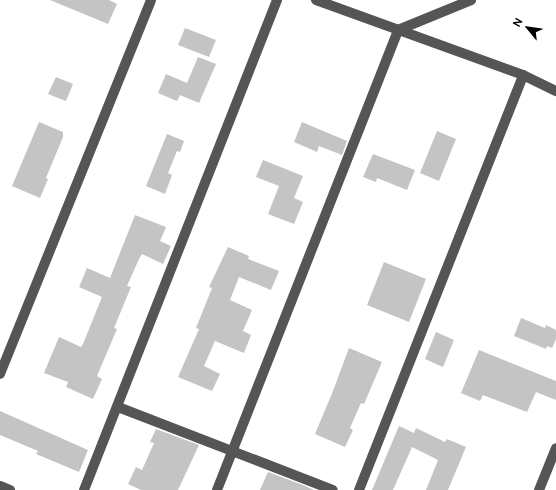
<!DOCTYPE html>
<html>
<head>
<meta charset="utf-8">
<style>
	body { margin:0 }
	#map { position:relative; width:556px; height:490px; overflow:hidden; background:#fff; font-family:"DM Sans",sans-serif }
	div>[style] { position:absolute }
	.building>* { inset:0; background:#c4c4c4 }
	.minor>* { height:10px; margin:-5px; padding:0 5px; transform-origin:5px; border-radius:5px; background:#555 }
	span { translate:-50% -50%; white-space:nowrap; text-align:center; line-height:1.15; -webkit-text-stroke:3px #fff; paint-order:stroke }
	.north { position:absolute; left:508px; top:8px; width:40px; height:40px; -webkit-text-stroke:3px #fff; paint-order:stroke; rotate:299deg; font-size:11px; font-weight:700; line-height:16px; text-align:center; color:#000 }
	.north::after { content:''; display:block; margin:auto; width:14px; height:18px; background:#000; clip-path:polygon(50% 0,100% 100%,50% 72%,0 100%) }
</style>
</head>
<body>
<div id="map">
	<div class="building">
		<i style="clip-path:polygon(50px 0,109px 0,117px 4px,108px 24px)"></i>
		<i style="clip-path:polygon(185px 28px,216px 40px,209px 57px,178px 45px)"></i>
		<i style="clip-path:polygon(198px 57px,216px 64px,199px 103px,180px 95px,177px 101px,158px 93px,166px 74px,187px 83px)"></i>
		<i style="clip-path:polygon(56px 77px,73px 84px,66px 101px,48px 94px)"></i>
		<i style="clip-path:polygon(39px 122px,63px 132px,63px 137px,46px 178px,48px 179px,40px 198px,12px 186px)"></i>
		<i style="clip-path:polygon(302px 122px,347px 141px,342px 155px,319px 146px,317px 152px,294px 142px)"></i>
		<i style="clip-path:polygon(437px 131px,456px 139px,439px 181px,420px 173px)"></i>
		<i style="clip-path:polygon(167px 134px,184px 141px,180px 152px,177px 151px,168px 173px,172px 175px,165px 194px,146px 186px)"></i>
		<i style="clip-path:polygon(373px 154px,415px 170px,407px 190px,377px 178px,376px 182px,363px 177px)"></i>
		<i style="clip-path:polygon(263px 160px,303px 176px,294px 198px,303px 202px,294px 224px,268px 214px,279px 186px,256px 177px)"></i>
		<i style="clip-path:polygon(135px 215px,166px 227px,160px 241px,171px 246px,163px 264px,142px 254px,139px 259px,127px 286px,131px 287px,114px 328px,117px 329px,97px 376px,102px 379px,93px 399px,66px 387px,68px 382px,44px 373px,59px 337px,81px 347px,83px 344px,102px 297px,79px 287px,87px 268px,110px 278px)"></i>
		<i style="clip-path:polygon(228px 247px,249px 256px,248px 259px,279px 271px,271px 290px,239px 277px,230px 300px,252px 310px,243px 331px,251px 335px,244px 353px,215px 341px,204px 366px,220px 374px,212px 391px,178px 377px,199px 329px,196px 328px,212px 288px,209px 287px)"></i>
		<i style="clip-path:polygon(384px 262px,426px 279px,409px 322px,367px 305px)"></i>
		<i style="clip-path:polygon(521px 318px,545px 328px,546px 325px,556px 330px,556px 339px,552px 348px,547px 346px,546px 349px,514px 336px)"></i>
		<i style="clip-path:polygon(436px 332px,454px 340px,443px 367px,425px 359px)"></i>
		<i style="clip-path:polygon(349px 348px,382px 362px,364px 404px,361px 403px,350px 428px,353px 430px,345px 447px,315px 434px,333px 391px)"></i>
		<i style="clip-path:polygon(479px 350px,556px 381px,556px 400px,536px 392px,527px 412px,483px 395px,480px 401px,461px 393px)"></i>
		<i style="clip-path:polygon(0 411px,88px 450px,79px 472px,36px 454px,38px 451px,0 435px)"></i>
		<i style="clip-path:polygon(399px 426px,414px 433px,416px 428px,445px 442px,447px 439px,466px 447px,448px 490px,426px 490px,438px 460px,412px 447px,393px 490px,372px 490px)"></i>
		<i style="clip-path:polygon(156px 429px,199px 445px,178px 490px,141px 490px,128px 484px,136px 467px,142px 470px,154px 443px,150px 442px)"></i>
		<i style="clip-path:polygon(268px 472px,303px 485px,314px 490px,260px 490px)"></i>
	</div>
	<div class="minor">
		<i style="left:316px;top:0;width:220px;rotate:19.9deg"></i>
		<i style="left:523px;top:75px;width:37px;rotate:26deg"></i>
		<i style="left:0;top:374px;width:403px;rotate:-68deg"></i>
		<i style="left:118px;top:407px;width:230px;rotate:21.1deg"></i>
		<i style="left:0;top:486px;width:11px;rotate:22deg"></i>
		<i style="left:84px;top:490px;width:527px;rotate:-68.5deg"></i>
		<i style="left:217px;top:490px;width:494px;rotate:-68.5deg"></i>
		<i style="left:398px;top:30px;width:79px;rotate:-22.3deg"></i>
		<i style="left:359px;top:490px;width:446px;rotate:-68.4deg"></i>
		<i style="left:539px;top:490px;width:45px;rotate:-68deg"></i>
	</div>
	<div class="north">N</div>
</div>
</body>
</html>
